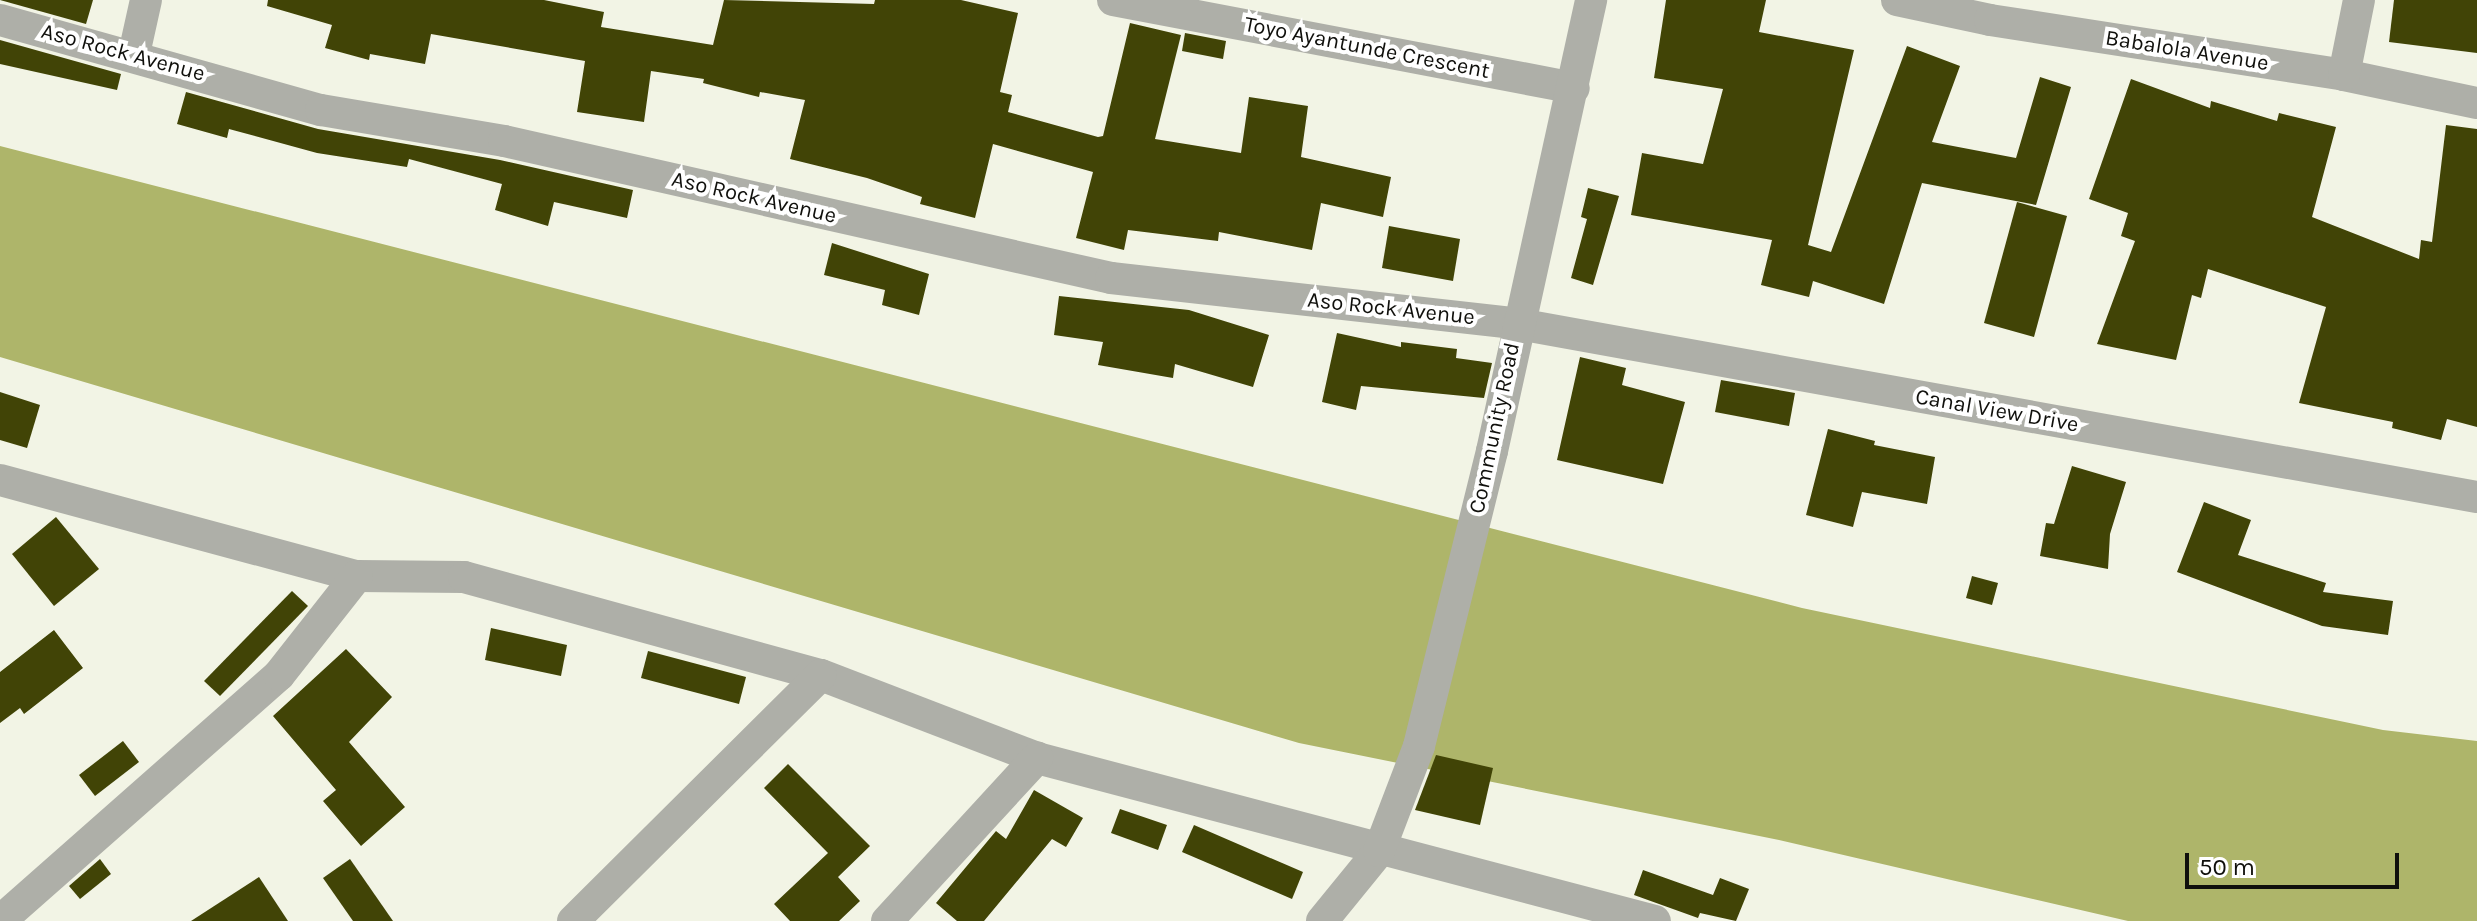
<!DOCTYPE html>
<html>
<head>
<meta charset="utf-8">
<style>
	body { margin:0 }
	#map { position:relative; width:2477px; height:921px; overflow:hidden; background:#f2f4e5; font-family:Karla,sans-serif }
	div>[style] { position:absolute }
	.water>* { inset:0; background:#aeb56a }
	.building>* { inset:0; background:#414406 }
	.minor>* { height:32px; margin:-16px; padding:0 16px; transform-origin:16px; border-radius:16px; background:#aeafa8 }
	span { translate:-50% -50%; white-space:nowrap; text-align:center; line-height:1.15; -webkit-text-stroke:8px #fff; paint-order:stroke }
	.street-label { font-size:22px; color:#10100c }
	.scale { position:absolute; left:2185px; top:853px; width:214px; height:36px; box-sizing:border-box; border:4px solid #10100c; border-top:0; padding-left:10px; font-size:24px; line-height:28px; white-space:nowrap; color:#10100c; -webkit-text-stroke:6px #fff; paint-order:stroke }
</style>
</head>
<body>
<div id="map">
	<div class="water">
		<i style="clip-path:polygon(0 146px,1802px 608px,2383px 730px,2477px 741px,2477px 921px,2128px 921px,1779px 840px,1299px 743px,0 357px)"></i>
	</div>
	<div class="building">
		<i style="clip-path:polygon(0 0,93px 0,86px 24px)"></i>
		<i style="clip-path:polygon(268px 0,544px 0,604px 12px,601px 27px,713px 45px,724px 0,874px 4px,875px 0,961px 0,1018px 13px,1000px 92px,1012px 95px,1008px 112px,1098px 137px,1103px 136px,1130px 23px,1181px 35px,1155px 139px,1241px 153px,1249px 97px,1308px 106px,1301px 157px,1391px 177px,1383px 217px,1321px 203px,1312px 250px,1219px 232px,1218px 241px,1128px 230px,1124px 250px,1076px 238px,1093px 172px,993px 144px,975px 218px,920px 204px,922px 197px,867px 178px,790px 159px,805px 100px,760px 92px,759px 97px,703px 83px,704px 79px,651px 71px,644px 122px,577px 112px,585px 61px,431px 34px,425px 64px,370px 54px,369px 60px,325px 48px,332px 25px,267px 6px)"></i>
		<i style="clip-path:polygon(1666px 0,1766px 0,1759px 32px,1854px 50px,1808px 245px,1831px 252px,1907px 46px,1960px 66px,1932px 142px,2016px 158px,2040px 77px,2071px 87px,2036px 205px,1922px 183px,1884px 304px,1813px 281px,1809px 297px,1761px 285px,1772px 240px,1631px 215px,1642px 153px,1703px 164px,1723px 89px,1654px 78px)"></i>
		<i style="clip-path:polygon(2394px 0,2477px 0,2477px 53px,2389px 42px)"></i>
		<i style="clip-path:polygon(1185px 33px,1226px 41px,1223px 59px,1182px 51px)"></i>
		<i style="clip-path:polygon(0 40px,121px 74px,117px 90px,0 64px)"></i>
		<i style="clip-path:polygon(2131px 79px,2210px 108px,2211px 101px,2277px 121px,2279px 113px,2336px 127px,2312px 217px,2419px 259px,2421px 240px,2432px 242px,2446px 125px,2477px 129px,2477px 427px,2447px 419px,2441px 440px,2392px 428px,2393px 422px,2299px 403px,2326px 307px,2208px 269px,2201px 298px,2192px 295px,2176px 360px,2097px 344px,2135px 241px,2121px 236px,2128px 213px,2089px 199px)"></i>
		<i style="clip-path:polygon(186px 92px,318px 129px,500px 160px,633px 190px,627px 218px,554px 202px,548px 226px,495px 210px,502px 184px,409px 159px,407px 167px,317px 153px,229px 129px,227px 138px,177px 124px)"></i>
		<i style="clip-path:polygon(1588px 188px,1619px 196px,1593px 285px,1571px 278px,1587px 219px,1581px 217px)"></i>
		<i style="clip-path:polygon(2017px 202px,2067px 216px,2034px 337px,1984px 323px)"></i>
		<i style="clip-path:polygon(1389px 226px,1460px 239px,1453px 281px,1382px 268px)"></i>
		<i style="clip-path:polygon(832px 243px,929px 274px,919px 315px,882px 305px,885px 290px,824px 275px)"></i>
		<i style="clip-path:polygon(1059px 296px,1189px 310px,1269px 335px,1253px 387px,1175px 364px,1173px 378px,1098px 365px,1103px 342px,1054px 335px)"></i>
		<i style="clip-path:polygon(1337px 333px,1401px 347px,1401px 342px,1457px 349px,1456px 358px,1492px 363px,1484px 398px,1361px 386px,1356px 410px,1322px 402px)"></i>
		<i style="clip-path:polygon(1580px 357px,1626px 368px,1622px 385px,1685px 402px,1663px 484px,1557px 460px)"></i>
		<i style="clip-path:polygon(1721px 380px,1795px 393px,1789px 426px,1715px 412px)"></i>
		<i style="clip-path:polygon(0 392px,40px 405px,27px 448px,0 440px)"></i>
		<i style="clip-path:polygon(1828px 429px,1875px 441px,1874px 445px,1935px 457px,1927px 504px,1862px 492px,1853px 527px,1806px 515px)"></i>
		<i style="clip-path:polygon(2072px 466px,2126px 482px,2110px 534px,2108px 569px,2040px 556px,2046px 523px,2054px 524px)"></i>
		<i style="clip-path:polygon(2204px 502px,2251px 520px,2238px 555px,2326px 583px,2323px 592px,2393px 601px,2388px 635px,2322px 626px,2177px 572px)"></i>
		<i style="clip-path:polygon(56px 517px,99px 569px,54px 606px,12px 554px)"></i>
		<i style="clip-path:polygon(1972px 576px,1998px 583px,1992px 605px,1966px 598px)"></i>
		<i style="clip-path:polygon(292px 591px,308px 606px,220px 696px,204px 681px)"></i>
		<i style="clip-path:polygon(491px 628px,567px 645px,561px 676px,485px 660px)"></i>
		<i style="clip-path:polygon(54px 630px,83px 668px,24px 714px,20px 708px,0 723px,0 672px)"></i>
		<i style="clip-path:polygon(346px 649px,392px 697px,349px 742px,405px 807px,361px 846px,323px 801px,336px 790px,273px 716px)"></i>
		<i style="clip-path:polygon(648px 651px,746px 677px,739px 704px,641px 678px)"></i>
		<i style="clip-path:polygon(123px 741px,139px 762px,95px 796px,79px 775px)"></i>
		<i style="clip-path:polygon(1436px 755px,1493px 768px,1480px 825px,1415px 810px)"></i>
		<i style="clip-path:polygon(788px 764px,870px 846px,838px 877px,860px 901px,839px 921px,790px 921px,774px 904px,828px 853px,764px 788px)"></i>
		<i style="clip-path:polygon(1034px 790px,1083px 818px,1066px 847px,1052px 839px,984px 921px,957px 921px,936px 903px,996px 831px,1006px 839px)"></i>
		<i style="clip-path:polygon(1120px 809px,1167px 825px,1158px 850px,1111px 833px)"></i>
		<i style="clip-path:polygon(1194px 825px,1303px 872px,1292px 899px,1182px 852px)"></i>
		<i style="clip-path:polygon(100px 859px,111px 874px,80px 899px,69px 886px)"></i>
		<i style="clip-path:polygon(350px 859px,393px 921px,353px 921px,323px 878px)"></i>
		<i style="clip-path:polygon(1643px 870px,1713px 895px,1720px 878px,1749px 889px,1736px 921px,1700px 913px,1698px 918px,1634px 895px)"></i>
		<i style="clip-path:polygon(259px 877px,288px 921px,191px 921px)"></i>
	</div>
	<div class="minor">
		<i style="left:1113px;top:0;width:469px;rotate:10.8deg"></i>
		<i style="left:1897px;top:0;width:95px;rotate:12.1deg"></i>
		<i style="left:1990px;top:20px;width:358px;rotate:8.8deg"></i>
		<i style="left:2344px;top:75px;width:136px;rotate:11.9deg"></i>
		<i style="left:0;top:20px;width:333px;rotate:15.7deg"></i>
		<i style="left:321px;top:110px;width:186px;rotate:9.6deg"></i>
		<i style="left:504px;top:141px;width:622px;rotate:12.72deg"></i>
		<i style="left:1111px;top:278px;width:410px;rotate:6.4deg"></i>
		<i style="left:1518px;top:324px;width:974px;rotate:10.23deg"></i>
		<i style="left:134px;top:54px;width:55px;rotate:-77.5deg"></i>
		<i style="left:2344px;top:75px;width:76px;rotate:-78.7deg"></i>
		<i style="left:0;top:480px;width:370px;rotate:15.1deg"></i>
		<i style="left:357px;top:576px;width:107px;rotate:0.5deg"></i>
		<i style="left:464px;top:577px;width:370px;rotate:15.4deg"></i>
		<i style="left:821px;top:675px;width:231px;rotate:21deg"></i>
		<i style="left:1037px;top:758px;width:639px;rotate:14.78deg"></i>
		<i style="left:0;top:921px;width:372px;rotate:-41.4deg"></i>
		<i style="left:279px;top:675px;width:126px;rotate:-51.8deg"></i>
		<i style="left:573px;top:921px;width:349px;rotate:-44.8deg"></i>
		<i style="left:887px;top:921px;width:222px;rotate:-47.4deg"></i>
		<i style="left:1322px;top:921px;width:90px;rotate:-50.8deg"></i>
		<i style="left:1379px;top:851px;width:112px;rotate:-69.1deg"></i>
		<i style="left:1419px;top:746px;width:304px;rotate:-76.1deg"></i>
		<i style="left:1492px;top:451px;width:462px;rotate:-77.6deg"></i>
	</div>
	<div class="street-label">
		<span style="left:1367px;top:48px;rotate:11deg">Toyo Ayantunde Crescent</span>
		<span style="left:2187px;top:51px;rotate:9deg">Babalola Avenue</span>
		<span style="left:123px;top:53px;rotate:15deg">Aso Rock Avenue</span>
		<span style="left:754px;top:198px;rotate:13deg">Aso Rock Avenue</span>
		<span style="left:1391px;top:309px;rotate:6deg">Aso Rock Avenue</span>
		<span style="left:1997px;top:411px;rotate:10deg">Canal View Drive</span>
		<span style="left:1495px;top:428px;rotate:-78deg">Community Road</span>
	</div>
	<div class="scale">50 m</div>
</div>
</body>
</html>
